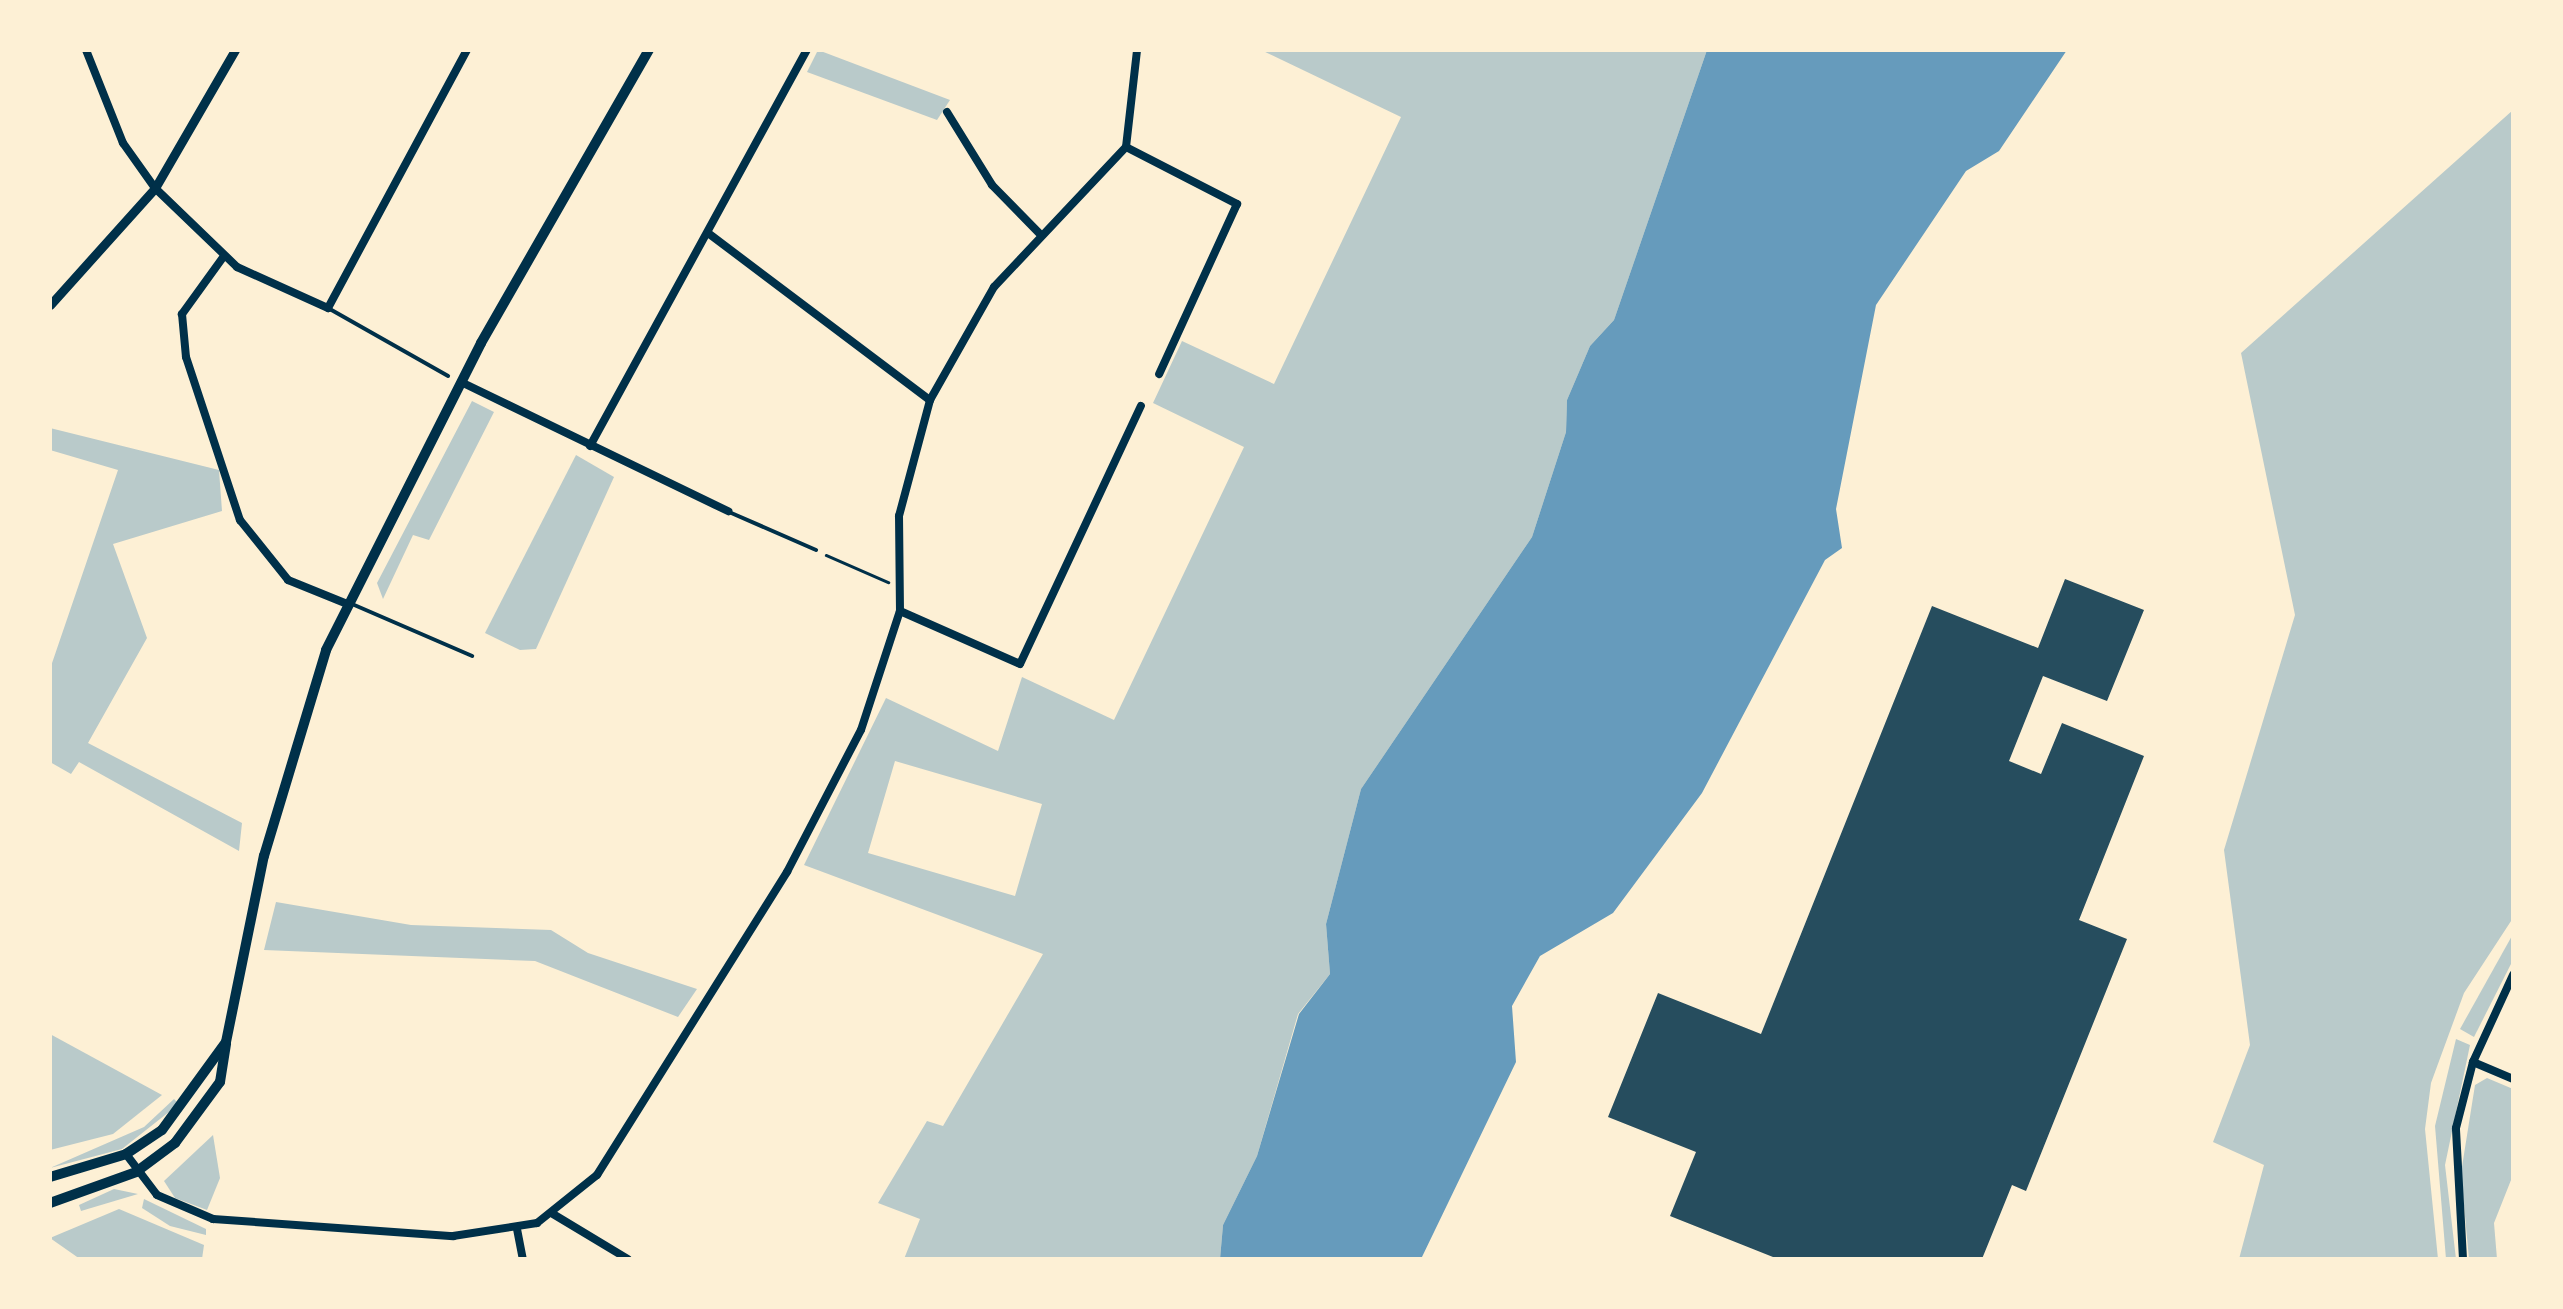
<!DOCTYPE html>
<html>
<head>
<meta charset="utf-8">
<style>
	body { margin:0 }
	#map { position:relative; width:2563px; height:1309px; overflow:hidden; background:#fdf0d5; font-family:"Roboto Condensed",sans-serif }
	div>[style] { position:absolute }
	.green>* { inset:0; background:#b9caca }
	.water>* { inset:0; background:#669bbc }
	.building>* { inset:0; background:#264d5e }
	.path>* { height:2.5px; margin:-1.25px; padding:0 1.25px; transform-origin:1.25px; border-radius:1.25px; background:#003049 }
	.service>* { height:4px; margin:-2px; padding:0 2px; transform-origin:2px; border-radius:2px; background:#003049 }
	.minor>* { height:8px; margin:-4px; padding:0 4px; transform-origin:4px; border-radius:4px; background:#003049 }
	.tertiary>* { height:9px; margin:-4.5px; padding:0 4.5px; transform-origin:4.5px; border-radius:4.5px; background:#003049 }
	.secondary>* { height:10px; margin:-5px; padding:0 5px; transform-origin:5px; border-radius:5px; background:#003049 }
	span { translate:-50% -50%; white-space:nowrap; text-align:center; line-height:1.15; -webkit-text-stroke:9px #fdf0d5; paint-order:stroke }
	.frame { position:absolute; inset:0; border:52px solid #fdf0d5; pointer-events:none }
</style>
</head>
<body>
<div id="map">
	<div class="green">
		<i style="clip-path:polygon(818px 50px,950px 100px,937px 120px,807px 72px)"></i>
		<i style="clip-path:polygon(evenodd,1261px 50px,1707px 50px,1614px 320px,1590px 346px,1567px 400px,1566px 432px,1532px 537px,1361px 789px,1326px 924px,1330px 974px,1298px 1014px,1257px 1156px,1223px 1225px,1220px 1259px,904px 1259px,920px 1219px,878px 1203px,927px 1121px,943px 1126px,1043px 954px,804px 865px,886px 698px,998px 751px,1022px 677px,1114px 720px,1244px 447px,1153px 403px,1182px 341px,1274px 384px,1401px 117px,1261px 50px,895px 761px,1042px 804px,1015px 896px,868px 853px,895px 761px)"></i>
		<i style="clip-path:polygon(2513px 110px,2513px 918px,2464px 993px,2431px 1083px,2425px 1129px,2438px 1259px,2239px 1259px,2264px 1165px,2213px 1142px,2250px 1045px,2224px 850px,2295px 615px,2241px 353px)"></i>
		<i style="clip-path:polygon(472px 401px,494px 412px,429px 540px,413px 535px,383px 599px,377px 583px)"></i>
		<i style="clip-path:polygon(50px 428px,219px 470px,222px 511px,113px 544px,147px 638px,88px 743px,242px 823px,239px 851px,79px 762px,71px 774px,50px 762px,50px 669px,118px 470px,50px 450px)"></i>
		<i style="clip-path:polygon(576px 455px,614px 477px,536px 649px,520px 650px,485px 633px)"></i>
		<i style="clip-path:polygon(276px 902px,411px 925px,551px 930px,588px 953px,697px 989px,678px 1017px,535px 961px,264px 950px)"></i>
		<i style="clip-path:polygon(2513px 934px,2513px 960px,2474px 1037px,2460px 1029px)"></i>
		<i style="clip-path:polygon(50px 1034px,162px 1095px,113px 1134px,50px 1150px)"></i>
		<i style="clip-path:polygon(2456px 1039px,2470px 1045px,2445px 1165px,2456px 1259px,2446px 1259px,2435px 1126px)"></i>
		<i style="clip-path:polygon(2487px 1078px,2513px 1089px,2513px 1175px,2494px 1223px,2497px 1259px,2469px 1259px,2461px 1173px,2475px 1085px)"></i>
		<i style="clip-path:polygon(174px 1099px,179px 1104px,122px 1149px,50px 1168px,144px 1127px)"></i>
		<i style="clip-path:polygon(213px 1135px,220px 1178px,207px 1210px,175px 1198px,164px 1181px)"></i>
		<i style="clip-path:polygon(114px 1189px,138px 1194px,81px 1211px,79px 1205px)"></i>
		<i style="clip-path:polygon(144px 1199px,206px 1229px,206px 1235px,170px 1226px,142px 1208px)"></i>
		<i style="clip-path:polygon(119px 1209px,204px 1245px,202px 1259px,80px 1259px,50px 1238px)"></i>
	</div>
	<div class="water">
		<i style="clip-path:polygon(1707px 50px,2067px 50px,1999px 151px,1966px 171px,1876px 305px,1836px 509px,1842px 548px,1825px 560px,1702px 793px,1613px 913px,1540px 956px,1512px 1006px,1516px 1062px,1421px 1259px,1220px 1259px,1223px 1225px,1257px 1156px,1299px 1014px,1330px 974px,1326px 924px,1361px 789px,1532px 537px,1566px 432px,1567px 400px,1590px 346px,1614px 320px)"></i>
	</div>
	<div class="building">
		<i style="clip-path:polygon(2065px 579px,2144px 610px,2107px 701px,2043px 676px,2009px 761px,2041px 774px,2062px 723px,2144px 756px,2079px 920px,2127px 939px,2026px 1191px,2012px 1185px,1982px 1259px,1778px 1259px,1670px 1216px,1696px 1152px,1608px 1117px,1658px 993px,1761px 1034px,1932px 606px,2038px 648px)"></i>
	</div>
	<div class="path">
		<i style="left:826px;top:555px;width:68px;rotate:23.5deg"></i>
	</div>
	<div class="service">
		<i style="left:328px;top:308px;width:138px;rotate:29.5deg"></i>
		<i style="left:729px;top:512px;width:95px;rotate:23.6deg"></i>
		<i style="left:352px;top:604px;width:131px;rotate:23.4deg"></i>
	</div>
	<div class="minor">
		<i style="left:86px;top:50px;width:100px;rotate:68.3deg"></i>
		<i style="left:123px;top:143px;width:55px;rotate:54.6deg"></i>
		<i style="left:155px;top:188px;width:114px;rotate:43.9deg"></i>
		<i style="left:237px;top:267px;width:100px;rotate:24.3deg"></i>
		<i style="left:328px;top:308px;width:293px;rotate:-61.7deg"></i>
		<i style="left:947px;top:112px;width:86px;rotate:58.3deg"></i>
		<i style="left:992px;top:185px;width:67px;rotate:45.6deg"></i>
		<i style="left:1126px;top:147px;width:125px;rotate:27.2deg"></i>
		<i style="left:1237px;top:204px;width:187px;rotate:114.6deg"></i>
		<i style="left:708px;top:233px;width:278px;rotate:37deg"></i>
		<i style="left:224px;top:256px;width:72px;rotate:125.9deg"></i>
		<i style="left:182px;top:314px;width:43px;rotate:84.7deg"></i>
		<i style="left:186px;top:357px;width:172px;rotate:71.7deg"></i>
		<i style="left:240px;top:520px;width:77px;rotate:51.3deg"></i>
		<i style="left:288px;top:580px;width:64px;rotate:22.1deg"></i>
		<i style="left:461px;top:382px;width:297px;rotate:25.8deg"></i>
		<i style="left:590px;top:446px;width:452px;rotate:-61.3deg"></i>
		<i style="left:900px;top:611px;width:131px;rotate:23.8deg"></i>
		<i style="left:1020px;top:664px;width:285px;rotate:-64.9deg"></i>
		<i style="left:2473px;top:1062px;width:43px;rotate:23deg"></i>
		<i style="left:126px;top:1154px;width:51px;rotate:52.9deg"></i>
		<i style="left:157px;top:1195px;width:61px;rotate:23.2deg"></i>
		<i style="left:213px;top:1219px;width:241px;rotate:4.1deg"></i>
		<i style="left:453px;top:1236px;width:85px;rotate:-8.8deg"></i>
		<i style="left:537px;top:1223px;width:77px;rotate:-38.7deg"></i>
		<i style="left:597px;top:1175px;width:358px;rotate:-57.9deg"></i>
		<i style="left:787px;top:872px;width:160px;rotate:-62.5deg"></i>
		<i style="left:861px;top:730px;width:125px;rotate:-71.9deg"></i>
		<i style="left:900px;top:611px;width:95px;rotate:-90.6deg"></i>
		<i style="left:899px;top:516px;width:120px;rotate:-75deg"></i>
		<i style="left:930px;top:400px;width:130px;rotate:-60.5deg"></i>
		<i style="left:994px;top:287px;width:192px;rotate:-46.7deg"></i>
		<i style="left:1126px;top:147px;width:98px;rotate:-83.5deg"></i>
		<i style="left:553px;top:1214px;width:87px;rotate:31deg"></i>
		<i style="left:517px;top:1229px;width:31px;rotate:79deg"></i>
		<i style="left:2463px;top:1259px;width:131px;rotate:-93.1deg"></i>
		<i style="left:2456px;top:1128px;width:68px;rotate:-75.6deg"></i>
		<i style="left:2473px;top:1062px;width:96px;rotate:-65.3deg"></i>
	</div>
	<div class="tertiary">
		<i style="left:50px;top:305px;width:157px;rotate:-48.1deg"></i>
		<i style="left:155px;top:188px;width:160px;rotate:-59.9deg"></i>
	</div>
	<div class="secondary">
		<i style="left:50px;top:1177px;width:79px;rotate:-16.8deg"></i>
		<i style="left:126px;top:1154px;width:43px;rotate:-33.7deg"></i>
		<i style="left:162px;top:1130px;width:109px;rotate:-54deg"></i>
		<i style="left:226px;top:1042px;width:190px;rotate:-78.5deg"></i>
		<i style="left:264px;top:856px;width:215px;rotate:-73.2deg"></i>
		<i style="left:326px;top:650px;width:344px;rotate:-63.2deg"></i>
		<i style="left:481px;top:343px;width:338px;rotate:-60.2deg"></i>
		<i style="left:50px;top:1203px;width:91px;rotate:-19.8deg"></i>
		<i style="left:136px;top:1172px;width:49px;rotate:-36.6deg"></i>
		<i style="left:175px;top:1143px;width:76px;rotate:-53.6deg"></i>
		<i style="left:220px;top:1082px;width:39px;rotate:-81deg"></i>
	</div>
	<div class="frame"></div>
</div>
</body>
</html>
